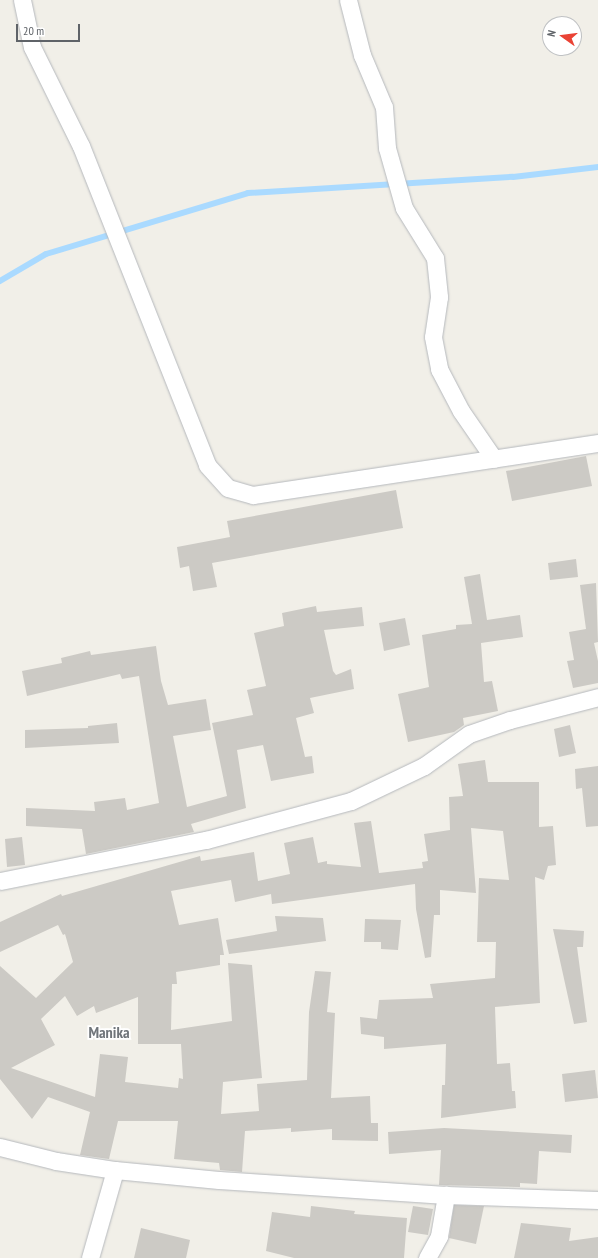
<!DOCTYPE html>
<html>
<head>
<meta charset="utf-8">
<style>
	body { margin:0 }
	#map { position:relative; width:598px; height:1258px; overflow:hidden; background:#f1efe8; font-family:"PT Sans Narrow",sans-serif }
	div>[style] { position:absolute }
	.stream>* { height:6px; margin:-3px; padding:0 3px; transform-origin:3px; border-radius:3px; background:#aadaff }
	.building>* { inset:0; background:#cccac5 }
	.roads { filter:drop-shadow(0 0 1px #b5b8bc) drop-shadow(0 0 1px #b5b8bc) }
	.minor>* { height:17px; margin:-8.5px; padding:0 8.5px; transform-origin:8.5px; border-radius:8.5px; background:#fff }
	span { translate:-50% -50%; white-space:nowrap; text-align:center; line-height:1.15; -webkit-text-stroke:3.5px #fff; paint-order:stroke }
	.neighbourhood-label { font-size:16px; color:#70757a; font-weight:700 }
	.north { position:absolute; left:542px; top:16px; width:40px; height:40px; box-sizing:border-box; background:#fff; border:1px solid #bfc1c3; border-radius:50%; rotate:284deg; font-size:11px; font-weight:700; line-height:16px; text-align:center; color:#5f6368 }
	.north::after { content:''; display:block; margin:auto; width:14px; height:18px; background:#ea4335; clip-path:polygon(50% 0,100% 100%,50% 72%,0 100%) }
	.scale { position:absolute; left:16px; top:24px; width:64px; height:18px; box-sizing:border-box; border:2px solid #5f6368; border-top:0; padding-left:5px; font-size:12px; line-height:14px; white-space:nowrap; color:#5f6368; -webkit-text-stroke:3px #fff; paint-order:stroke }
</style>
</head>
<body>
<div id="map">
	<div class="stream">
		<i style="left:0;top:281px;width:53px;rotate:-30.4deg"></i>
		<i style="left:46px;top:254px;width:211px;rotate:-16.8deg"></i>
		<i style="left:248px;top:193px;width:265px;rotate:-3.5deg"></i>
		<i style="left:513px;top:177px;width:86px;rotate:-6.7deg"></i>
	</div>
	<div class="building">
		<i style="clip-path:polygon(586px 456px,592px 486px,512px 501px,506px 471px)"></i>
		<i style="clip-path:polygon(396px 490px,403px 528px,212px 563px,217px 587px,193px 591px,189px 566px,180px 568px,177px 547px,230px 537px,227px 521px)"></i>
		<i style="clip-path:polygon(576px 559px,578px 577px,550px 580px,548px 563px)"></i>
		<i style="clip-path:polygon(480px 574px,487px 620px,520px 615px,523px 637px,481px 643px,484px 682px,492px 681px,498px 711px,463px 718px,464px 725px,454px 732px,408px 742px,398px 694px,429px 687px,422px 635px,456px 629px,456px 625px,472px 624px,464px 577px)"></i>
		<i style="clip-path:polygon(596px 583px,598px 642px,594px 643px,598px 661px,598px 683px,573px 688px,567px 661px,574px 660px,569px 632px,586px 629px,580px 585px)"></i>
		<i style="clip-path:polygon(316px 606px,317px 612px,362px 607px,364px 626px,324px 630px,333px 671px,336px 675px,351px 669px,354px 689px,310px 698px,314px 713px,296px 718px,305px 757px,312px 756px,314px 773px,271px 781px,263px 745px,237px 750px,246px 808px,191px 824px,194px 832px,86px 854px,82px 829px,26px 826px,26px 808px,95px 811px,94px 802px,125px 798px,127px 810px,159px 803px,139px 676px,122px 679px,120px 674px,27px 696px,22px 671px,62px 663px,61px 658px,90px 651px,91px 655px,156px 646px,161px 681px,168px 705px,206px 699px,211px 730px,173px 736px,187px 807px,227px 796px,212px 723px,253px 715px,247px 690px,266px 686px,254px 633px,284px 626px,282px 613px)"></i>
		<i style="clip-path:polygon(405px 618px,410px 645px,384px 651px,379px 623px)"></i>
		<i style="clip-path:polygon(117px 723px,119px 743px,25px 748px,25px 730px,88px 728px,88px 726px)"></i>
		<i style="clip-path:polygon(570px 725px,576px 753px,559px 757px,554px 729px)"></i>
		<i style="clip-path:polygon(evenodd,485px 760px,488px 782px,539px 782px,539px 827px,553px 826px,556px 865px,548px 866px,544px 880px,535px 877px,540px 1003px,495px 1007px,497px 1064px,510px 1063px,512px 1091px,515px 1091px,516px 1108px,441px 1118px,442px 1085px,445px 1085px,446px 1044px,384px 1049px,384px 1037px,361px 1034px,360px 1017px,377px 1019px,379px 1000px,433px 998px,430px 984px,495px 978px,496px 942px,477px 942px,479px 878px,509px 880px,503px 831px,471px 828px,476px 893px,440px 890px,440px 915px,434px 915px,431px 957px,425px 958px,416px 909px,415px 884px,272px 904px,271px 894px,235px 902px,231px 880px,171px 891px,179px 925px,218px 918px,224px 955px,220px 955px,220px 965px,176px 972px,177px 984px,172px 984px,171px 1030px,232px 1021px,228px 963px,252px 965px,262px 1078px,223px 1082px,221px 1114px,259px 1111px,257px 1084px,307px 1080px,309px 1012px,315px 971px,331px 972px,327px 1012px,335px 1013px,331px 1098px,370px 1096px,371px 1123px,378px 1123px,378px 1141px,332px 1140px,332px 1129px,291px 1132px,291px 1128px,245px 1131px,242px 1172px,220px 1170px,219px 1163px,174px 1159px,178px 1121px,118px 1121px,109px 1159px,80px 1155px,90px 1112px,48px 1097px,32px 1119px,0 1079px,0 966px,36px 998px,73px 962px,65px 934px,63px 935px,58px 925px,0 952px,0 922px,61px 894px,62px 896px,200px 856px,201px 861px,254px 852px,258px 881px,290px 874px,284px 843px,313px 837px,318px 863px,327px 861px,327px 864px,361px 867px,354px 823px,371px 821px,379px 873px,423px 868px,422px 862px,428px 861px,424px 834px,450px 830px,449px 797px,463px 796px,458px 764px,485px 760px,65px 996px,77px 1016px,94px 1006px,96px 1013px,138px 997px,138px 1044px,181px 1044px,183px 1079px,179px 1078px,178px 1088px,125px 1082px,128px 1057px,100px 1054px,95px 1097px,11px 1068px,55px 1045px,41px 1019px,65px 996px)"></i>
		<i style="clip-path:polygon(598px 766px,598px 826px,586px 827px,582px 788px,576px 789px,575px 769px)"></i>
		<i style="clip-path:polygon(22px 837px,25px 865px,7px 867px,5px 839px)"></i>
		<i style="clip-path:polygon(275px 916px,323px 918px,326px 941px,229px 954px,226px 940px,277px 931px)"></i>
		<i style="clip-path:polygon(365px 919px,401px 920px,398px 950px,381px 949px,381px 942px,364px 942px)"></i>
		<i style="clip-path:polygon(553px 929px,584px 931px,583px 947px,577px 947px,587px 1022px,574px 1024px)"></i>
		<i style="clip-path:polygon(595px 1070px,598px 1098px,565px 1102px,562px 1074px)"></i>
		<i style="clip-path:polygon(444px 1128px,572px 1135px,571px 1153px,539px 1151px,537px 1184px,520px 1183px,520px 1187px,439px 1185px,441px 1150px,389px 1154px,388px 1132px)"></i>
		<i style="clip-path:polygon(454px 1205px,484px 1206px,476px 1244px,449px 1238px)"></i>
		<i style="clip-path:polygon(311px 1206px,355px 1211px,354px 1214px,407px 1218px,404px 1258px,294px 1258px,266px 1251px,272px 1212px,310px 1217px)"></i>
		<i style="clip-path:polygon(413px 1206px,433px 1209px,428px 1235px,408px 1232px)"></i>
		<i style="clip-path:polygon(521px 1223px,571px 1228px,569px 1241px,598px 1237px,598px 1258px,514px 1258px)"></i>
		<i style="clip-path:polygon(141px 1228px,190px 1240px,186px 1258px,134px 1258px)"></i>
	</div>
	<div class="roads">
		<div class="minor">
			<i style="left:22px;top:0;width:48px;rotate:78deg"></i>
			<i style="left:32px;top:47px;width:110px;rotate:63.7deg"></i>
			<i style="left:81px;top:146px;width:343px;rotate:68.4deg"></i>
			<i style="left:207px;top:465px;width:31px;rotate:48deg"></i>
			<i style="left:228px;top:488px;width:26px;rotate:16deg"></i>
			<i style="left:253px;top:495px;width:349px;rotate:-8.6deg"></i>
			<i style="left:348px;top:0;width:57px;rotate:75.7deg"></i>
			<i style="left:362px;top:55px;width:56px;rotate:67.1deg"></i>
			<i style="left:384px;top:107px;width:41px;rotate:85.8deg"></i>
			<i style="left:387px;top:148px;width:62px;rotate:74.2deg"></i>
			<i style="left:404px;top:208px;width:59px;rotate:58.2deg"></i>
			<i style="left:435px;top:258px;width:39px;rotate:84deg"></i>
			<i style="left:439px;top:297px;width:40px;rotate:98.5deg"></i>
			<i style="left:433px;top:337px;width:33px;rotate:79deg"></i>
			<i style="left:439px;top:369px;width:47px;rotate:62.4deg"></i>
			<i style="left:461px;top:411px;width:58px;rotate:55.5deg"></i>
			<i style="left:0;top:881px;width:210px;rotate:-11.3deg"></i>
			<i style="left:206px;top:840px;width:150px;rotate:-15.1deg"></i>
			<i style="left:351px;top:801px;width:81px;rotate:-25.6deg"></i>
			<i style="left:424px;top:766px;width:55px;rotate:-35.4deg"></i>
			<i style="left:469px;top:734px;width:43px;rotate:-18.9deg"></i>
			<i style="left:510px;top:720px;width:91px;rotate:-14.6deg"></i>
			<i style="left:0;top:1147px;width:58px;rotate:14deg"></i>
			<i style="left:56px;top:1161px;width:60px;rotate:8.7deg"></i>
			<i style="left:115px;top:1170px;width:104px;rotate:5.5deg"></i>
			<i style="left:219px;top:1180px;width:227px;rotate:3.8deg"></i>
			<i style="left:446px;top:1195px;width:152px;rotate:1.9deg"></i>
			<i style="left:90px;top:1258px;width:91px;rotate:-74.1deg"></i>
			<i style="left:427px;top:1258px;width:25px;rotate:-61deg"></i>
			<i style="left:439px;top:1236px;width:42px;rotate:-80.3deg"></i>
		</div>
	</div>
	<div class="neighbourhood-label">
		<span style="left:109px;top:1032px">Manika</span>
	</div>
	<div class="north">N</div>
	<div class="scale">20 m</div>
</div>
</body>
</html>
